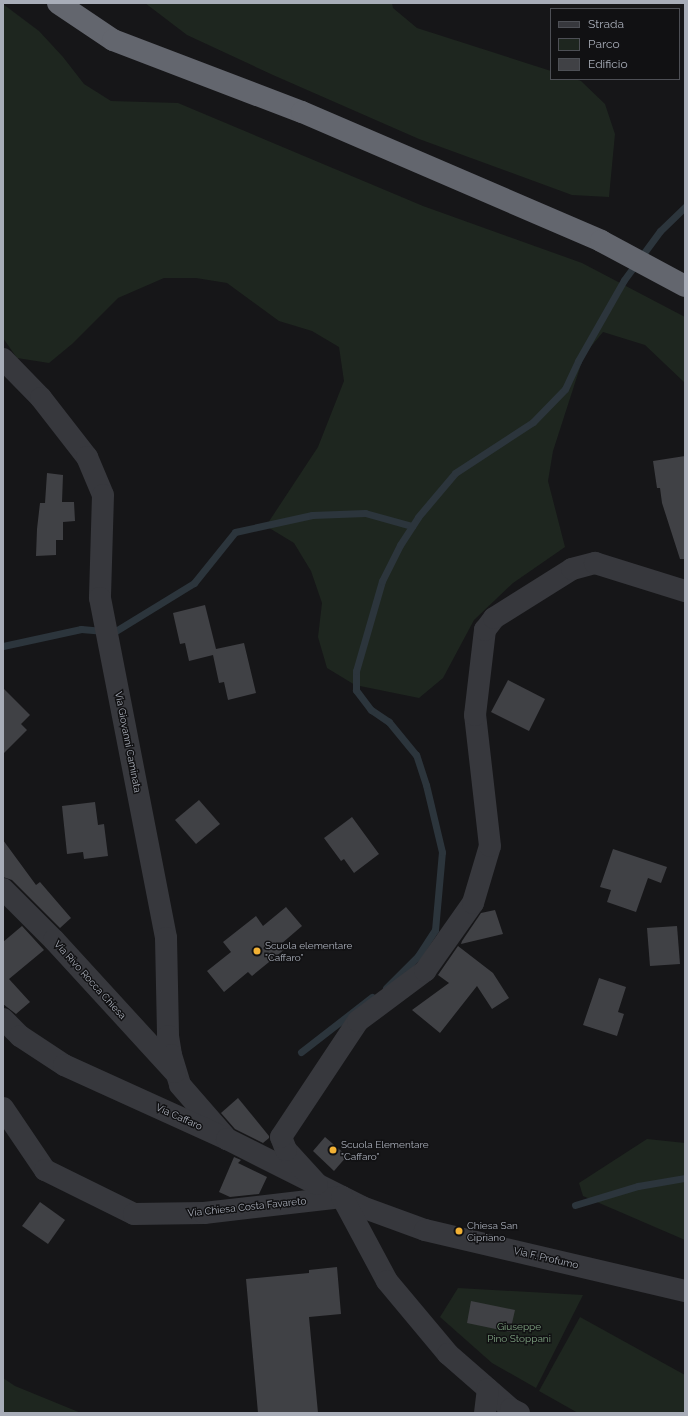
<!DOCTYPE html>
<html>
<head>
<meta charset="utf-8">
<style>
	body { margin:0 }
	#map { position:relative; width:688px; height:1416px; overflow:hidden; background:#161618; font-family:Raleway,sans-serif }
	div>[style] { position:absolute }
	.green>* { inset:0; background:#1e261f }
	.stream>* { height:7px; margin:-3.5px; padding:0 3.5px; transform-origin:3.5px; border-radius:3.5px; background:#2c353c }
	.building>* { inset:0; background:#404145 }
	.minor>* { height:22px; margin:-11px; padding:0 11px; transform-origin:11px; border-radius:11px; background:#37383d }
	.highway>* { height:22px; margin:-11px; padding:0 11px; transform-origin:11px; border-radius:11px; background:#63666e }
	.dots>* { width:11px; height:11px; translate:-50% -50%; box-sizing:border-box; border:2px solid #111113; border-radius:50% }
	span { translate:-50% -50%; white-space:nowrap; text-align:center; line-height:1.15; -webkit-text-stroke:3px #111113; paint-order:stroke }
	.street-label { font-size:10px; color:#a8adb8 }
	.poi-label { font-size:10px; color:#a8adb8 }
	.left { translate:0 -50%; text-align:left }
	.park-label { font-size:10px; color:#7fa381 }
	.frame { position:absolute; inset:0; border:4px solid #a8adb8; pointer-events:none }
	.legend { position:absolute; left:550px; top:8px; width:130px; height:72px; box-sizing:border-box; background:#111113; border:1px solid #4d4f55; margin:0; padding:5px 7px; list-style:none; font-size:12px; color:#a8adb8 }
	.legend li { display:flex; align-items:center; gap:8px; height:20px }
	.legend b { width:20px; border:1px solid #4d4f55 }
</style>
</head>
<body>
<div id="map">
	<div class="green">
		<i style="clip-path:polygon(145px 3px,392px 3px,393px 8px,417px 28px,551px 71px,551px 79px,575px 79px,581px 81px,605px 104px,615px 134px,609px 197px,572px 195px,419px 139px,273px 75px,187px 35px)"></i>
		<i style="clip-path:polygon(3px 4px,39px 31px,63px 57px,84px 84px,111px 101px,178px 103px,423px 206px,582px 263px,685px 317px,685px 383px,645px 345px,603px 332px,584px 355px,553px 451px,548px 481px,565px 547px,513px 583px,474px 620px,443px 678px,419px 698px,355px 685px,327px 668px,318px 637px,322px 603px,311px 571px,294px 543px,266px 526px,318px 447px,344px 381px,339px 347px,312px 331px,279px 321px,227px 283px,196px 278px,164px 278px,118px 298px,72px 344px,49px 363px,17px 358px,3px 338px)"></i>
		<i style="clip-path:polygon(647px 1139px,685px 1143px,685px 1240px,583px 1196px,579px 1183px)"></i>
		<i style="clip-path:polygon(458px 1288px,583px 1295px,536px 1388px,492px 1363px,440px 1317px)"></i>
		<i style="clip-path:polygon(580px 1317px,685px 1375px,685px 1413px,578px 1413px,539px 1391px)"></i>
		<i style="clip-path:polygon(3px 1378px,15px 1386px,81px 1413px,3px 1413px)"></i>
	</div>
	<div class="stream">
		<i style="left:3px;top:646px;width:80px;rotate:-12.3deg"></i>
		<i style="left:81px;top:629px;width:33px;rotate:5deg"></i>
		<i style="left:114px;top:632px;width:94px;rotate:-31.5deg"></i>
		<i style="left:194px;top:583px;width:65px;rotate:-51.2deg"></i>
		<i style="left:235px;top:532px;width:79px;rotate:-12.4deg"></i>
		<i style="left:312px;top:515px;width:53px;rotate:-2.2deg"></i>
		<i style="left:365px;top:513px;width:49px;rotate:15.5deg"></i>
		<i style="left:386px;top:988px;width:45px;rotate:-45deg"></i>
		<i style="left:418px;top:956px;width:31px;rotate:-57deg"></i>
		<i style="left:435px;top:930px;width:78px;rotate:-84.9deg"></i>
		<i style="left:442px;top:852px;width:69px;rotate:-103.4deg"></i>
		<i style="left:426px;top:785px;width:32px;rotate:-108deg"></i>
		<i style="left:416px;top:755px;width:43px;rotate:-129.3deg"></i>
		<i style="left:389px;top:722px;width:22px;rotate:-146deg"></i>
		<i style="left:371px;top:710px;width:25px;rotate:-127deg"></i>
		<i style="left:356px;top:690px;width:19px;rotate:-90deg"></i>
		<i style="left:356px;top:671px;width:94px;rotate:-73.9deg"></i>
		<i style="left:382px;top:581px;width:40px;rotate:-63.4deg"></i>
		<i style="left:400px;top:545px;width:33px;rotate:-57deg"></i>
		<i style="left:418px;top:517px;width:57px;rotate:-49.9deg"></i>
		<i style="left:455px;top:473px;width:93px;rotate:-33.2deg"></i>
		<i style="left:533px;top:422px;width:46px;rotate:-45.9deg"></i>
		<i style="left:565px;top:389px;width:31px;rotate:-65deg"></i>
		<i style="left:578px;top:361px;width:93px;rotate:-60.4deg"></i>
		<i style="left:624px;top:280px;width:61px;rotate:-53.7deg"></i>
		<i style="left:660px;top:231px;width:35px;rotate:-44deg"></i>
		<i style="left:301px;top:1052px;width:90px;rotate:-37.8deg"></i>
		<i style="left:575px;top:1205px;width:66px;rotate:-16.8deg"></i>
		<i style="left:638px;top:1186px;width:48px;rotate:-9.7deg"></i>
	</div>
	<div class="building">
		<i style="clip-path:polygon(685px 456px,685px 559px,680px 559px,662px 503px,660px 488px,657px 488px,653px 461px)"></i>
		<i style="clip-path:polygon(47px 473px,63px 475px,62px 502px,74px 502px,75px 521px,63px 522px,63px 540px,56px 540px,56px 555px,36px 556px,37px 529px,40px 503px,45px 503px)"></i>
		<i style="clip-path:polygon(205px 605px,216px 649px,244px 643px,256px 693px,228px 700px,224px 682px,219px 683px,213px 655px,189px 661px,185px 643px,180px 644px,173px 613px)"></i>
		<i style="clip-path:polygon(508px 680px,545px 699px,529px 731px,491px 712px)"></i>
		<i style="clip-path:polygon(3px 688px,30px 715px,21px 724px,27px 730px,3px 754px)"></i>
		<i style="clip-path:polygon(199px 800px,220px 824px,196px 844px,175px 820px)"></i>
		<i style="clip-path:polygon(95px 802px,98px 825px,104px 824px,108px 856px,84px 859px,83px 852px,67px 854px,62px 806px)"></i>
		<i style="clip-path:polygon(352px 817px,379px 854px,354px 873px,344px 859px,341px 861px,324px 838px)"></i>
		<i style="clip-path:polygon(3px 840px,36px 885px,40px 882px,71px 918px,60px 928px,12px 880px,3px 877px)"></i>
		<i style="clip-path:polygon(613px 849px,667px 867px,661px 883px,648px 878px,636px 912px,607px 902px,611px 890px,600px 887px)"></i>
		<i style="clip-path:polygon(286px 907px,302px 926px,281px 944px,285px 949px,252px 976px,248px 972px,224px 992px,207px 971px,231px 952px,223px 942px,256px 916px,263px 926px)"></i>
		<i style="clip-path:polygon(495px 910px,503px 934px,461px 944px,462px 941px,481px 913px)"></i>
		<i style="clip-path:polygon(22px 926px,44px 950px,9px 979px,30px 1002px,16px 1014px,3px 1004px,3px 942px)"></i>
		<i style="clip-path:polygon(677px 926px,680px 964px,650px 966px,647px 928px)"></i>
		<i style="clip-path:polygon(458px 946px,493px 973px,509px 998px,492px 1009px,477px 986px,440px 1033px,412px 1010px,449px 983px,438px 975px)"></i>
		<i style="clip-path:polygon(599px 978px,626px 987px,618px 1012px,624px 1014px,617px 1036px,583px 1025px)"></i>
		<i style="clip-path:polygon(238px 1098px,269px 1136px,269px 1138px,263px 1143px,235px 1129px,221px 1113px)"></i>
		<i style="clip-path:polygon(325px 1137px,347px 1156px,334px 1171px,313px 1151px)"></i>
		<i style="clip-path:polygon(234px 1157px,241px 1160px,238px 1163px,267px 1177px,259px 1194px,230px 1197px,219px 1192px)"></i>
		<i style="clip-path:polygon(40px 1202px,65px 1220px,48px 1244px,22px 1226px)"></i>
		<i style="clip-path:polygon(337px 1267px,341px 1314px,309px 1317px,318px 1413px,258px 1413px,246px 1279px,309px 1273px,309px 1270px)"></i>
		<i style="clip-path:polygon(471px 1301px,515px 1310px,510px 1332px,467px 1323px)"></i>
	</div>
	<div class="minor">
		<i style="left:3px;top:359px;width:54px;rotate:45.7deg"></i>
		<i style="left:41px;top:398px;width:75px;rotate:52.1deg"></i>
		<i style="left:87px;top:457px;width:41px;rotate:67.2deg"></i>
		<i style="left:103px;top:495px;width:103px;rotate:91.7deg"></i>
		<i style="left:100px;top:598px;width:346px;rotate:79deg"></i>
		<i style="left:166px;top:938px;width:98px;rotate:88.8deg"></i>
		<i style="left:168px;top:1036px;width:19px;rotate:81deg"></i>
		<i style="left:171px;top:1055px;width:31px;rotate:73deg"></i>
		<i style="left:180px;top:1085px;width:72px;rotate:49deg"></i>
		<i style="left:3px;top:889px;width:72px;rotate:45deg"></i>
		<i style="left:54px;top:940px;width:179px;rotate:47.5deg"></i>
		<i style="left:3px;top:1019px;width:24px;rotate:45deg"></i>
		<i style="left:20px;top:1036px;width:53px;rotate:33.4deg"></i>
		<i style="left:64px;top:1065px;width:179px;rotate:24.4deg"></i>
		<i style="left:227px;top:1139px;width:151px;rotate:26.7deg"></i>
		<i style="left:362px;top:1207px;width:67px;rotate:20.1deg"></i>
		<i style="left:425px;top:1230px;width:267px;rotate:13.2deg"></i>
		<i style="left:3px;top:1108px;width:75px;rotate:55.9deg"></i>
		<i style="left:45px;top:1170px;width:99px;rotate:26.3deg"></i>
		<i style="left:134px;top:1214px;width:70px;rotate:-0.8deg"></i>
		<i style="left:204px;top:1213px;width:139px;rotate:-6.6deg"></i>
		<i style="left:342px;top:1197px;width:95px;rotate:61.8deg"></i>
		<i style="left:387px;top:1281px;width:95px;rotate:50.1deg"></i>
		<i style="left:448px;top:1354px;width:84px;rotate:41.1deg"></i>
		<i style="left:511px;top:1409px;width:9px;rotate:27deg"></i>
		<i style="left:317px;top:1184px;width:46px;rotate:-132.4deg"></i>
		<i style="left:286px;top:1150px;width:14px;rotate:-111deg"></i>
		<i style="left:281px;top:1137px;width:139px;rotate:-56.4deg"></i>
		<i style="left:358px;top:1021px;width:84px;rotate:-36.7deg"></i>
		<i style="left:425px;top:971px;width:83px;rotate:-54.8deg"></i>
		<i style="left:473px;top:903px;width:59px;rotate:-73.4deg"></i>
		<i style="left:490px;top:846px;width:132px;rotate:-96.5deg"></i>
		<i style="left:475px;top:715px;width:86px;rotate:-83.3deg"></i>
		<i style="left:485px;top:630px;width:15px;rotate:-53deg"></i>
		<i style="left:494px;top:618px;width:92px;rotate:-32.1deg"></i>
		<i style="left:572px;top:569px;width:24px;rotate:-15deg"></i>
		<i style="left:595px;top:563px;width:94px;rotate:17.3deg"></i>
		<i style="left:485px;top:1413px;width:24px;rotate:-83deg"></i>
	</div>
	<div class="highway">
		<i style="left:58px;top:3px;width:66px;rotate:33.9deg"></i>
		<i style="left:113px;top:40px;width:202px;rotate:20.9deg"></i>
		<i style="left:302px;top:112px;width:326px;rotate:23.3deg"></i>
		<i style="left:601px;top:241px;width:95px;rotate:28.2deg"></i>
	</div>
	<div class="dots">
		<i style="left:257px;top:951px;background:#f2b134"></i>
		<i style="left:333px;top:1150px;background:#f2b134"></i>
		<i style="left:459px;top:1231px;background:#f2b134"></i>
	</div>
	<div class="street-label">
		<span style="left:128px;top:742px;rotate:79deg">Via Giovanni Caminata</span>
		<span style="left:90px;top:980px;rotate:48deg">Via Rivo Rocca Chiesa</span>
		<span style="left:179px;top:1117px;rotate:24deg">Via Caffaro</span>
		<span style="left:247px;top:1207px;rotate:-6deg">Via Chiesa Costa Favareto</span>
		<span style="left:546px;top:1258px;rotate:13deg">Via F. Profumo</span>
	</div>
	<div class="poi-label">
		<span class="left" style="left:265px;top:951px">Scuola elementare<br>"Caffaro"</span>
		<span class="left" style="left:341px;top:1150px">Scuola Elementare<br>"Caffaro"</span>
		<span class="left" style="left:467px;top:1231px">Chiesa San<br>Cipriano</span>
	</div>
	<div class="park-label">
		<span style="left:519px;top:1332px">Giuseppe<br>Pino Stoppani</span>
	</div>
	<div class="frame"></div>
	<ul class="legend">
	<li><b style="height:5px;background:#37383d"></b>Strada</li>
	<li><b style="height:11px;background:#1e261f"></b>Parco</li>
	<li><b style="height:11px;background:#404145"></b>Edificio</li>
	</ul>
</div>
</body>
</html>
